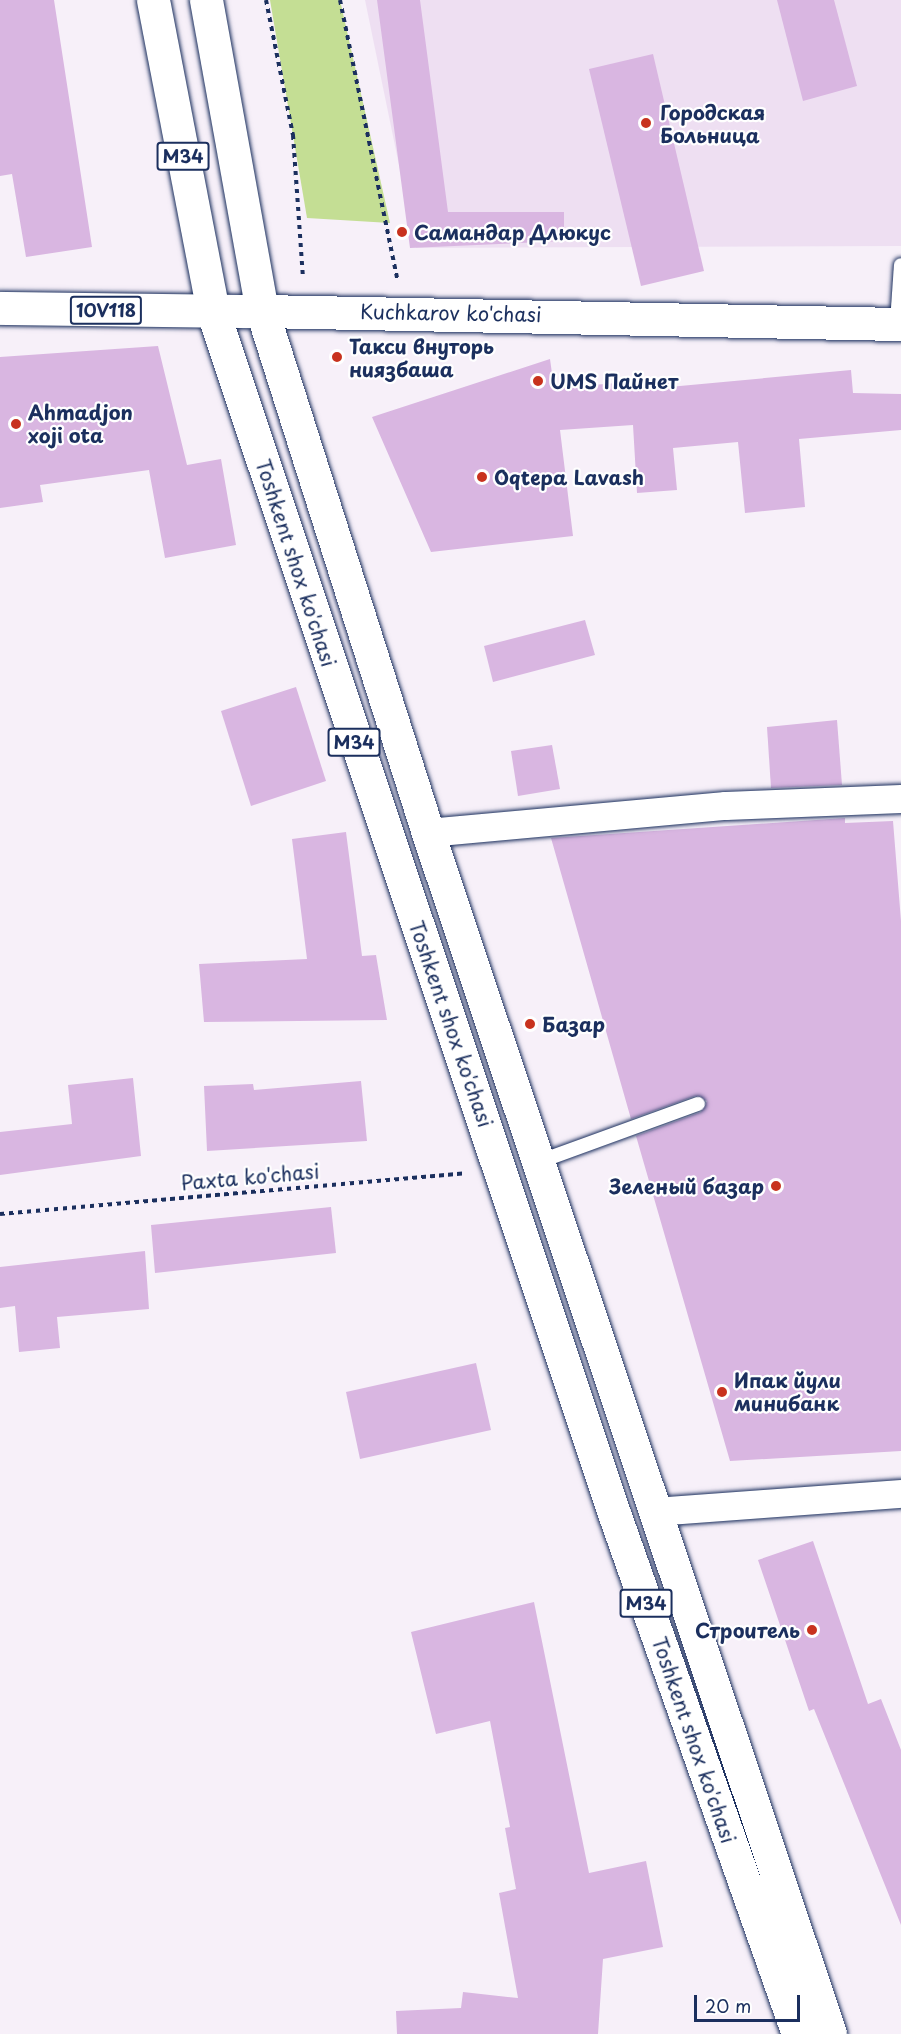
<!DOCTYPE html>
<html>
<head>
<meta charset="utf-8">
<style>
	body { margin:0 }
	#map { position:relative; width:901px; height:2034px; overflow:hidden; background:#f7f0f9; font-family:"Playpen Sans",sans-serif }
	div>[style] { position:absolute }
	.built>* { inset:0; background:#eedff2 }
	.green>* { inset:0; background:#c4de94 }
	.building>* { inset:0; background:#d9b6e1 }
	.path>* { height:4px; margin-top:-2px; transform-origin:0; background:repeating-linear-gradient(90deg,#1b2f5e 0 4.5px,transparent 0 9px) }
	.roads { filter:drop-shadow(0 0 2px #1b2f5e) drop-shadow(0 0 2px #1b2f5e) }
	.lane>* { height:14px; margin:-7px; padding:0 7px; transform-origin:7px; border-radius:7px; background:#fff }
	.street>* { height:28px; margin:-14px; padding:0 14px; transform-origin:14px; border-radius:14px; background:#fff }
	.secondary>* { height:33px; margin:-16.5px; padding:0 16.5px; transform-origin:16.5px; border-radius:16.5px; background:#fff }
	.primary>* { height:33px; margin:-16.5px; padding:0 16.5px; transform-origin:16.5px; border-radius:16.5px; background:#fff }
	.dots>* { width:16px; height:16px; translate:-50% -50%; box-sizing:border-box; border:3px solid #fff; border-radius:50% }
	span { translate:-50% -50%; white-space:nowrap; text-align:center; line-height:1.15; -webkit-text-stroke:4.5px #fff; paint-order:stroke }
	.shield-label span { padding:2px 4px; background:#fff; border:2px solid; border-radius:4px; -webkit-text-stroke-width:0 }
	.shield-label { font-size:18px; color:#1b2f5e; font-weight:700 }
	.poi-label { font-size:20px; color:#1b2f5e; font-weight:700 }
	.left { translate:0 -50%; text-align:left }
	.right { translate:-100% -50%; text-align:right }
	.street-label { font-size:20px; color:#1b2f5e }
	.scale { position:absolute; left:694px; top:1995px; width:106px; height:27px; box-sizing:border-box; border:3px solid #1b2f5e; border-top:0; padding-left:8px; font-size:18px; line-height:21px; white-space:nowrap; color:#1b2f5e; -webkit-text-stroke:4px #fff; paint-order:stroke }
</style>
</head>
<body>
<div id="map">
	<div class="built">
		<i style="clip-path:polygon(365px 0,901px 0,901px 246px,416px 248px)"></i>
	</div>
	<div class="green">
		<i style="clip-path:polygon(270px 0,340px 0,390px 223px,307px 218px)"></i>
	</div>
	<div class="building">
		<i style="clip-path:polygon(0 0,54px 0,92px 247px,26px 257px,12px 174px,0 176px)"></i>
		<i style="clip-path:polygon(377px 0,420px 0,448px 212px,564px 212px,564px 241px,410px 248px)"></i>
		<i style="clip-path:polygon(777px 0,834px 0,857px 86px,803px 101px)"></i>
		<i style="clip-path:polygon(653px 54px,704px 271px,641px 286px,589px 69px)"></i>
		<i style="clip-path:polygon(158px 346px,187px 465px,221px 459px,236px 545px,165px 558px,149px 470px,40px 485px,43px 502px,0 508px,0 357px)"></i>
		<i style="clip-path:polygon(550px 359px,554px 388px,668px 379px,669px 387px,851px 370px,853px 393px,901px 394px,901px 430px,799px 439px,805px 507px,745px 513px,738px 442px,673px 448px,677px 490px,637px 493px,633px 425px,560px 430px,573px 536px,431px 552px,372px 417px)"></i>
		<i style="clip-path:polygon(585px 620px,595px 655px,493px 682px,484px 646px)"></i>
		<i style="clip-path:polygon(296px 687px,326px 781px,251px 806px,221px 711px)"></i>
		<i style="clip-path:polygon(837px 720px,842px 785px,771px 788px,767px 727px)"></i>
		<i style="clip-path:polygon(552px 745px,560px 789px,518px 796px,511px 751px)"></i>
		<i style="clip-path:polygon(845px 818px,845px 823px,893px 821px,901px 921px,901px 1451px,730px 1461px,636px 1136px,701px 1112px,707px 1101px,695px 1096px,631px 1119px,551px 838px)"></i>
		<i style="clip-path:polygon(346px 832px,362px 956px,376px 955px,387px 1020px,204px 1022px,199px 964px,307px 959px,292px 839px)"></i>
		<i style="clip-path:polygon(133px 1078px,141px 1156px,0 1175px,0 1132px,72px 1124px,68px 1085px)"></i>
		<i style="clip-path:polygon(361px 1081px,367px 1141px,207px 1151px,204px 1086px,253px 1084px,254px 1090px)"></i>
		<i style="clip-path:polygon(331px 1207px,336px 1253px,155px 1273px,151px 1225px)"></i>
		<i style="clip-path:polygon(145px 1251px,149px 1309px,57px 1317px,60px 1348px,19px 1352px,15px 1306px,0 1308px,0 1267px)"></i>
		<i style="clip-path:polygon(476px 1363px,491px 1430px,360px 1459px,346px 1392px)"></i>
		<i style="clip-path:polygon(813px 1541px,868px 1704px,881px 1699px,901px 1750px,901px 1925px,814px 1709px,809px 1711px,758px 1560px)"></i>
		<i style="clip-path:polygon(534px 1602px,589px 1873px,646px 1861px,663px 1947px,603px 1959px,598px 2034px,397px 2034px,396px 2011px,461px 2008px,463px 1992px,518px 1998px,499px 1893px,516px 1889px,505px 1828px,510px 1827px,490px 1721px,436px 1734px,411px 1632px)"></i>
	</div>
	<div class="path">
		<i style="left:266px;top:0;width:138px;rotate:78.7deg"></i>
		<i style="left:293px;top:135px;width:143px;rotate:86deg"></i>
		<i style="left:340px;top:0;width:284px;rotate:78.4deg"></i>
		<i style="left:0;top:1214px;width:467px;rotate:-5deg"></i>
	</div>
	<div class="roads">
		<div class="lane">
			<i style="left:897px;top:323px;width:58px;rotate:-86.1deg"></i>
			<i style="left:541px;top:1161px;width:167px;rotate:-20deg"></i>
		</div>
		<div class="street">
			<i style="left:428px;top:833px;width:299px;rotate:-5.2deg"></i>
			<i style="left:726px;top:806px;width:175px;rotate:-2.3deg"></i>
			<i style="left:655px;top:1512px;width:247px;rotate:-4.2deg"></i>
		</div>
		<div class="secondary">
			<i style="left:262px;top:311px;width:639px;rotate:1.17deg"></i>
		</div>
		<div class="primary">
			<i style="left:153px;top:0;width:318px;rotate:79.1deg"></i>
			<i style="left:213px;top:312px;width:1269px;rotate:71.54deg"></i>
			<i style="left:615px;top:1516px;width:549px;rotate:70.54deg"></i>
			<i style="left:206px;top:0;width:316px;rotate:79.8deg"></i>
			<i style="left:262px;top:311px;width:548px;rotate:72.36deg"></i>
			<i style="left:428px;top:833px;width:1266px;rotate:71.49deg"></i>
			<i style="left:0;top:308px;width:262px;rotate:0.7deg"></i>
		</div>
	</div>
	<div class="dots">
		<i style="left:646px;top:123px;background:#c8321e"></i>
		<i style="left:402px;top:232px;background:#c8321e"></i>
		<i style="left:337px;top:357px;background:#c8321e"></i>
		<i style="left:538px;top:381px;background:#c8321e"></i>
		<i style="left:16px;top:424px;background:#c8321e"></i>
		<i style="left:482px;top:477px;background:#c8321e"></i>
		<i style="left:530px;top:1024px;background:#c8321e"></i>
		<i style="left:776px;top:1186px;background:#c8321e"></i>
		<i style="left:722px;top:1392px;background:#c8321e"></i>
		<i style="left:812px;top:1630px;background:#c8321e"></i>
	</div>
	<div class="shield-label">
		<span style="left:183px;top:156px">M34</span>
		<span style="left:106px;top:310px">10V118</span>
		<span style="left:354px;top:742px">M34</span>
		<span style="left:646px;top:1603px">M34</span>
	</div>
	<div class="poi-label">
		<span class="left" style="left:660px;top:124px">Городская<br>Больница</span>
		<span class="left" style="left:414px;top:232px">Самандар Длюкус</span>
		<span class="left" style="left:349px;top:358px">Такси внуторь<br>ниязбаша</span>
		<span class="left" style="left:550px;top:381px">UMS Пайнет</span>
		<span class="left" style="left:28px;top:424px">Ahmadjon<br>xoji ota</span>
		<span class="left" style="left:494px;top:477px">Oqtepa Lavash</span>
		<span class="left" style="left:542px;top:1024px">Базар</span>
		<span class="right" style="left:764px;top:1186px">Зеленый базар</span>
		<span class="left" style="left:734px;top:1392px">Ипак йули<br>минибанк</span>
		<span class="right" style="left:800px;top:1630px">Строитель</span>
	</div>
	<div class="street-label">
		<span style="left:451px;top:313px;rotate:1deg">Kuchkarov ko'chasi</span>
		<span style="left:296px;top:563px;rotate:72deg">Toshkent shox ko'chasi</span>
		<span style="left:451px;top:1024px;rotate:71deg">Toshkent shox ko'chasi</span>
		<span style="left:250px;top:1177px;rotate:-5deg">Paxta ko'chasi</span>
		<span style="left:694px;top:1740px;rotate:71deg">Toshkent shox ko'chasi</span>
	</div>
	<div class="scale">20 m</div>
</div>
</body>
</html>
